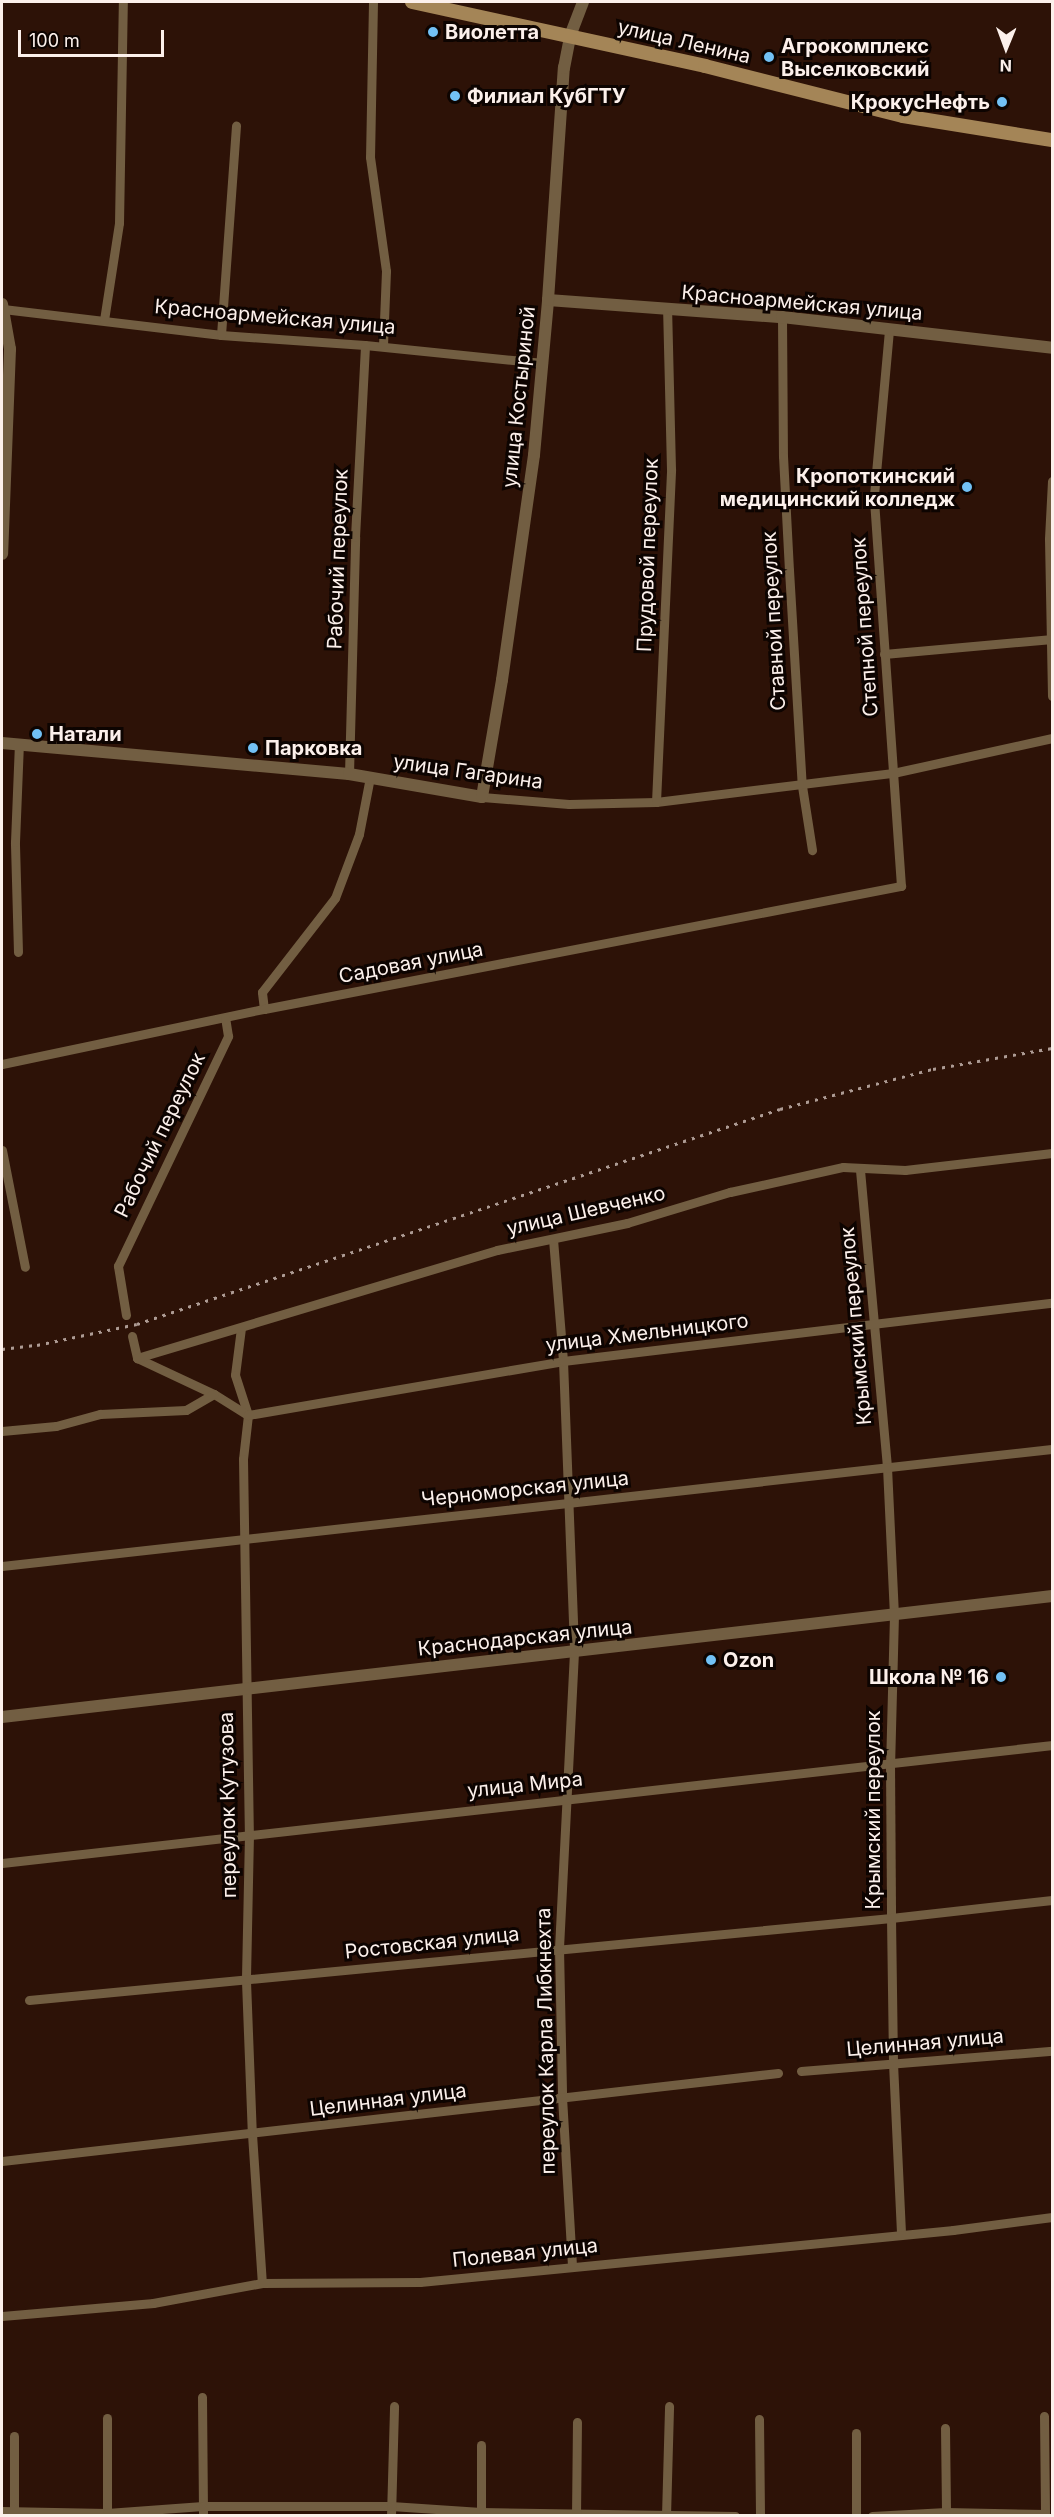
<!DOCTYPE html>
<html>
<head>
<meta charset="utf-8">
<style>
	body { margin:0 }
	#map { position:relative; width:1054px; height:2517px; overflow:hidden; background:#2d1207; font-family:Inter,sans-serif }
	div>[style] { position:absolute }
	.minor>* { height:9px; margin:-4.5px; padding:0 4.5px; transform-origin:4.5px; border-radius:4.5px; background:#725e42 }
	.tertiary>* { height:12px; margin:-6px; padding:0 6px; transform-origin:6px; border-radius:6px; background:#725e42 }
	.secondary>* { height:14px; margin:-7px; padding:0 7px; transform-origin:7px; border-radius:7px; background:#a48557 }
	.rail>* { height:3px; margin-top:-1.5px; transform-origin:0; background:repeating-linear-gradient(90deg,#ad9b94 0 3px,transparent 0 9px) }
	.dots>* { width:16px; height:16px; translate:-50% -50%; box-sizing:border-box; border:3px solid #0d0401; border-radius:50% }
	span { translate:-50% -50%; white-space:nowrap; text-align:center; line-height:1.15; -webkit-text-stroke:6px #0d0401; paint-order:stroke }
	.poi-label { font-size:20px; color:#fcf0eb; font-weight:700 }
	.left { translate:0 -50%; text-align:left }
	.right { translate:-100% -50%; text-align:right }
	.street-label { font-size:20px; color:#fcf0eb }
	.frame { position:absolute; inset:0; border:3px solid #fcf0eb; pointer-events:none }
	.north { position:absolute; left:976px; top:18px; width:60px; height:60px; -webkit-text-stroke:4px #0d0401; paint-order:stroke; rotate:181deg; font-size:16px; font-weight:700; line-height:24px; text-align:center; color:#fcf0eb }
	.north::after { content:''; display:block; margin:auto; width:21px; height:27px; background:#fcf0eb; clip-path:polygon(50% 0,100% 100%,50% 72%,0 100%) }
	.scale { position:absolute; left:18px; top:30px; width:146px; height:27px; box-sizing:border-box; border:3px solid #fcf0eb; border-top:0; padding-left:8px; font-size:18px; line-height:21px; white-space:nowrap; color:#fcf0eb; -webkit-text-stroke:4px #0d0401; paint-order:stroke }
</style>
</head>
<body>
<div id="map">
	<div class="minor">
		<i style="left:373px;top:2px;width:155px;rotate:91.1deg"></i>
		<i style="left:370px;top:157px;width:115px;rotate:82deg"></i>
		<i style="left:386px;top:271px;width:75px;rotate:92.3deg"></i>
		<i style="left:3px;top:309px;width:220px;rotate:6.8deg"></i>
		<i style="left:221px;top:335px;width:144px;rotate:4deg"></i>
		<i style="left:365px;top:345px;width:179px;rotate:5.8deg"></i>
		<i style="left:782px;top:317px;width:139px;rotate:89.6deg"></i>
		<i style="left:783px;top:456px;width:114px;rotate:87deg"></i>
		<i style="left:789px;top:570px;width:216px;rotate:86.6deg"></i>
		<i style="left:802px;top:786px;width:65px;rotate:81.1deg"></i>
		<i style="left:104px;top:320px;width:98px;rotate:-81.2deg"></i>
		<i style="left:119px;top:223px;width:221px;rotate:-89deg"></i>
		<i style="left:221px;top:335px;width:210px;rotate:-85.9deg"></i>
		<i style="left:1052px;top:481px;width:58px;rotate:93deg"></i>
		<i style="left:1049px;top:539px;width:157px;rotate:88.9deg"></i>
		<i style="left:884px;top:654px;width:169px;rotate:-5.1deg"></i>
		<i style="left:349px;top:774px;width:237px;rotate:-88.5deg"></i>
		<i style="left:355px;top:537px;width:192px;rotate:-87deg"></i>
		<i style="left:482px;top:797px;width:87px;rotate:4.6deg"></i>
		<i style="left:569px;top:804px;width:87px;rotate:-1.3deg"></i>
		<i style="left:656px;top:802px;width:239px;rotate:-7deg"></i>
		<i style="left:893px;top:773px;width:163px;rotate:-12.4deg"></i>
		<i style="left:656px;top:802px;width:333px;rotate:-87.4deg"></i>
		<i style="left:671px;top:469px;width:159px;rotate:-91.4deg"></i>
		<i style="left:18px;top:952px;width:110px;rotate:-91.6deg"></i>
		<i style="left:15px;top:842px;width:99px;rotate:-87.7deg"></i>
		<i style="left:264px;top:1009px;width:17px;rotate:-97deg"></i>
		<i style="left:262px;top:992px;width:119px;rotate:-52.2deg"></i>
		<i style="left:335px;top:898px;width:68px;rotate:-69.4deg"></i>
		<i style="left:359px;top:834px;width:58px;rotate:-79.1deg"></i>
		<i style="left:2px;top:1064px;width:268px;rotate:-11.9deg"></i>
		<i style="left:264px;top:1009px;width:649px;rotate:-10.93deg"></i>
		<i style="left:901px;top:886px;width:392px;rotate:-94deg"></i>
		<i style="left:874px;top:495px;width:167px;rotate:-84.8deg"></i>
		<i style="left:2px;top:1150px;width:119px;rotate:78.9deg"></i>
		<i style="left:860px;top:1170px;width:298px;rotate:84.8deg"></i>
		<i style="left:887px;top:1467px;width:148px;rotate:87.3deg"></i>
		<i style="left:894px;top:1615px;width:149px;rotate:91.5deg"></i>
		<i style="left:890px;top:1764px;width:154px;rotate:89.6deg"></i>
		<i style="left:891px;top:1918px;width:145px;rotate:89.2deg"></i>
		<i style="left:893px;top:2063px;width:172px;rotate:87.3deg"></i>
		<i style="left:553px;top:1239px;width:122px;rotate:85.3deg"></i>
		<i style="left:563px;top:1361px;width:291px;rotate:87.8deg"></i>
		<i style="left:574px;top:1652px;width:296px;rotate:92.9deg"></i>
		<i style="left:559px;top:1948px;width:149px;rotate:88.8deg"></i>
		<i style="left:562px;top:2097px;width:169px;rotate:86.6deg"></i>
		<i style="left:126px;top:1315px;width:50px;rotate:-99.3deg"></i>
		<i style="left:118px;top:1266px;width:255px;rotate:-64.4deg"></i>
		<i style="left:228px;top:1036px;width:18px;rotate:-99deg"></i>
		<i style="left:241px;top:1328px;width:47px;rotate:97.3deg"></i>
		<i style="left:235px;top:1375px;width:42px;rotate:72deg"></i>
		<i style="left:248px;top:1415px;width:44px;rotate:96.5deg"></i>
		<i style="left:243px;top:1459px;width:375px;rotate:89.1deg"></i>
		<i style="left:249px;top:1834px;width:147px;rotate:91.2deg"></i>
		<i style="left:246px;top:1981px;width:153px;rotate:87.8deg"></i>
		<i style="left:252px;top:2134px;width:149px;rotate:86.2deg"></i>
		<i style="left:132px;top:1336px;width:23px;rotate:77deg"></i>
		<i style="left:137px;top:1358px;width:85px;rotate:25.1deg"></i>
		<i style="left:214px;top:1394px;width:40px;rotate:32deg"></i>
		<i style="left:248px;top:1415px;width:320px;rotate:-9.7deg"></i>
		<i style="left:563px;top:1361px;width:492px;rotate:-6.8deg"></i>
		<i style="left:137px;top:1358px;width:376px;rotate:-16.7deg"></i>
		<i style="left:497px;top:1250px;width:133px;rotate:-11.7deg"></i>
		<i style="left:627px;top:1223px;width:108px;rotate:-16.8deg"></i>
		<i style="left:730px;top:1192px;width:116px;rotate:-12.5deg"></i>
		<i style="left:843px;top:1167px;width:62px;rotate:2.8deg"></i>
		<i style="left:905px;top:1170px;width:148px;rotate:-6.6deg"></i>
		<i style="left:2px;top:1431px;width:54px;rotate:-5.3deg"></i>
		<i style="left:56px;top:1426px;width:46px;rotate:-15.3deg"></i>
		<i style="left:100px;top:1414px;width:86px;rotate:-2.7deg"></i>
		<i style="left:186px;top:1410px;width:32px;rotate:-30deg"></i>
		<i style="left:2px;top:1566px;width:1056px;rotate:-6.36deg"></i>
		<i style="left:2px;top:1863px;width:1057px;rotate:-6.41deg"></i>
		<i style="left:29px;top:2000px;width:866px;rotate:-5.43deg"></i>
		<i style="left:891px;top:1918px;width:162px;rotate:-6.4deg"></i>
		<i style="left:801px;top:2071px;width:252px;rotate:-4.6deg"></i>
		<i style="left:2px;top:2161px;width:781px;rotate:-6.47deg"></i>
		<i style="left:2px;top:2316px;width:152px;rotate:-4.9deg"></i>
		<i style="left:153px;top:2303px;width:111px;rotate:-10.4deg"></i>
		<i style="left:262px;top:2283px;width:158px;rotate:-0.4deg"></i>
		<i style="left:420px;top:2282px;width:536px;rotate:-5.57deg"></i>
		<i style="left:953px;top:2230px;width:100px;rotate:-7.5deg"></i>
		<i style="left:202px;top:2397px;width:119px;rotate:89.5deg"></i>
		<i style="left:1044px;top:2416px;width:100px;rotate:89.4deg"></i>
		<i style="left:107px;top:2418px;width:98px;rotate:90deg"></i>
		<i style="left:759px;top:2419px;width:97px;rotate:89.4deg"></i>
		<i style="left:945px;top:2428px;width:88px;rotate:89.3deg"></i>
		<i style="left:2px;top:2511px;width:105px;rotate:1.1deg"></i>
		<i style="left:107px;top:2513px;width:96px;rotate:-4.2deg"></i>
		<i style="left:203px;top:2506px;width:188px"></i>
		<i style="left:391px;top:2506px;width:90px;rotate:3.8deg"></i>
		<i style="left:481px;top:2512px;width:254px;rotate:0.9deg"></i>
		<i style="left:14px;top:2516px;width:80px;rotate:-90deg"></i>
		<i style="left:391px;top:2516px;width:110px;rotate:-88.4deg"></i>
		<i style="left:481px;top:2516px;width:71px;rotate:-90deg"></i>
		<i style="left:576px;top:2516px;width:94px;rotate:-89.4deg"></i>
		<i style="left:666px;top:2516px;width:110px;rotate:-88.4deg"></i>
		<i style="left:856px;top:2516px;width:83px;rotate:-90deg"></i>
		<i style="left:872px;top:2516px;width:74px;rotate:-3.1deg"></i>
		<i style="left:946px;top:2512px;width:99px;rotate:1.2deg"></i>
	</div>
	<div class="tertiary">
		<i style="left:548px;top:300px;width:235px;rotate:4.2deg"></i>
		<i style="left:782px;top:317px;width:272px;rotate:6.5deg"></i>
		<i style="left:2px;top:304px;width:46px;rotate:79.9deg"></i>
		<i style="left:10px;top:349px;width:205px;rotate:92.2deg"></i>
		<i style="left:2px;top:743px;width:348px;rotate:5.1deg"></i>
		<i style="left:349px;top:774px;width:135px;rotate:9.8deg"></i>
		<i style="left:482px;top:797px;width:119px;rotate:-80.3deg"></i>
		<i style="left:502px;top:680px;width:227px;rotate:-81.9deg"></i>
		<i style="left:534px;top:455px;width:156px;rotate:-84.8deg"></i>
		<i style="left:548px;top:300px;width:233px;rotate:-86.1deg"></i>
		<i style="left:564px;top:68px;width:33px;rotate:-79deg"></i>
		<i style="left:570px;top:36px;width:36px;rotate:-69deg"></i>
		<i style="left:2px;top:1717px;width:1057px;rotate:-6.57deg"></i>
	</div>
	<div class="secondary">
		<i style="left:412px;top:2px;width:300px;rotate:12.3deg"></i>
		<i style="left:705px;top:66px;width:204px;rotate:14.2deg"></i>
		<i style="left:903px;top:116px;width:151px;rotate:9.2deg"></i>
	</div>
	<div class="rail">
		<i style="left:2px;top:1349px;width:35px;rotate:-7deg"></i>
		<i style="left:37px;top:1345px;width:102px;rotate:-11.9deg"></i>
		<i style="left:137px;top:1324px;width:678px;rotate:-18.49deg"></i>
		<i style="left:780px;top:1109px;width:158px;rotate:-14.7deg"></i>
		<i style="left:933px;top:1069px;width:121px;rotate:-10deg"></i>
	</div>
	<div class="dots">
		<i style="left:433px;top:32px;background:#72c1f5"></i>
		<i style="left:769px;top:57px;background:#72c1f5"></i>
		<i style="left:455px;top:96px;background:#72c1f5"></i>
		<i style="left:1002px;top:102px;background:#72c1f5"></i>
		<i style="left:967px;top:487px;background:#72c1f5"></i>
		<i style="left:37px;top:734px;background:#72c1f5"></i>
		<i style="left:253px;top:748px;background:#72c1f5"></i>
		<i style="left:711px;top:1660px;background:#72c1f5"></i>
		<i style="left:1001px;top:1677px;background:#72c1f5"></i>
	</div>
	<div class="poi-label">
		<span class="left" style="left:445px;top:32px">Виолетта</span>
		<span class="left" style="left:781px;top:58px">Агрокомплекс<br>Выселковский</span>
		<span class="left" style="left:467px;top:96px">Филиал КубГТУ</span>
		<span class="right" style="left:990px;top:102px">КрокусНефть</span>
		<span class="right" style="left:955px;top:488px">Кропоткинский<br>медицинский колледж</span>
		<span class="left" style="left:49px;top:734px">Натали</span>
		<span class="left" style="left:265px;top:748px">Парковка</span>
		<span class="left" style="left:723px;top:1660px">Ozon</span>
		<span class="right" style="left:989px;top:1677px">Школа № 16</span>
	</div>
	<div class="street-label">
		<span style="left:684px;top:42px;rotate:13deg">улица Ленина</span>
		<span style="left:802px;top:303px;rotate:5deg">Красноармейская улица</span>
		<span style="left:275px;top:317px;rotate:5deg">Красноармейская улица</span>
		<span style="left:519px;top:397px;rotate:-84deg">улица Костыриной</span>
		<span style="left:648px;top:555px;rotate:-88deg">Прудовой переулок</span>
		<span style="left:338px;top:559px;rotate:-88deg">Рабочий переулок</span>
		<span style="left:774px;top:621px;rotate:-93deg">Ставной переулок</span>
		<span style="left:865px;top:627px;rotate:-94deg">Степной переулок</span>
		<span style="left:468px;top:772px;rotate:8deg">улица Гагарина</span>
		<span style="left:411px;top:963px;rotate:-11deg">Садовая улица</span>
		<span style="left:160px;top:1135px;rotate:-64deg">Рабочий переулок</span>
		<span style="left:586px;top:1211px;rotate:-13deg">улица Шевченко</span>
		<span style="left:856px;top:1326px;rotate:-95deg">Крымский переулок</span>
		<span style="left:647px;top:1333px;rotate:-7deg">улица Хмельницкого</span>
		<span style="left:525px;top:1489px;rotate:-6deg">Черноморская улица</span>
		<span style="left:525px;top:1638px;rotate:-6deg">Краснодарская улица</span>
		<span style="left:525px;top:1785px;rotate:-6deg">улица Мира</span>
		<span style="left:228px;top:1805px;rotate:-91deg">переулок Кутузова</span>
		<span style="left:873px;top:1810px;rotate:-90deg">Крымский переулок</span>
		<span style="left:432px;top:1943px;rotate:-6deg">Ростовская улица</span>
		<span style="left:546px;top:2041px;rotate:-91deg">переулок Карла Либкнехта</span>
		<span style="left:925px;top:2043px;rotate:-5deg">Целинная улица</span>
		<span style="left:388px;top:2100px;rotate:-7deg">Целинная улица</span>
		<span style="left:525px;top:2253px;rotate:-6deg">Полевая улица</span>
	</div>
	<div class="frame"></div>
	<div class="north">N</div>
	<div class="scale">100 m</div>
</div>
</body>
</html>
